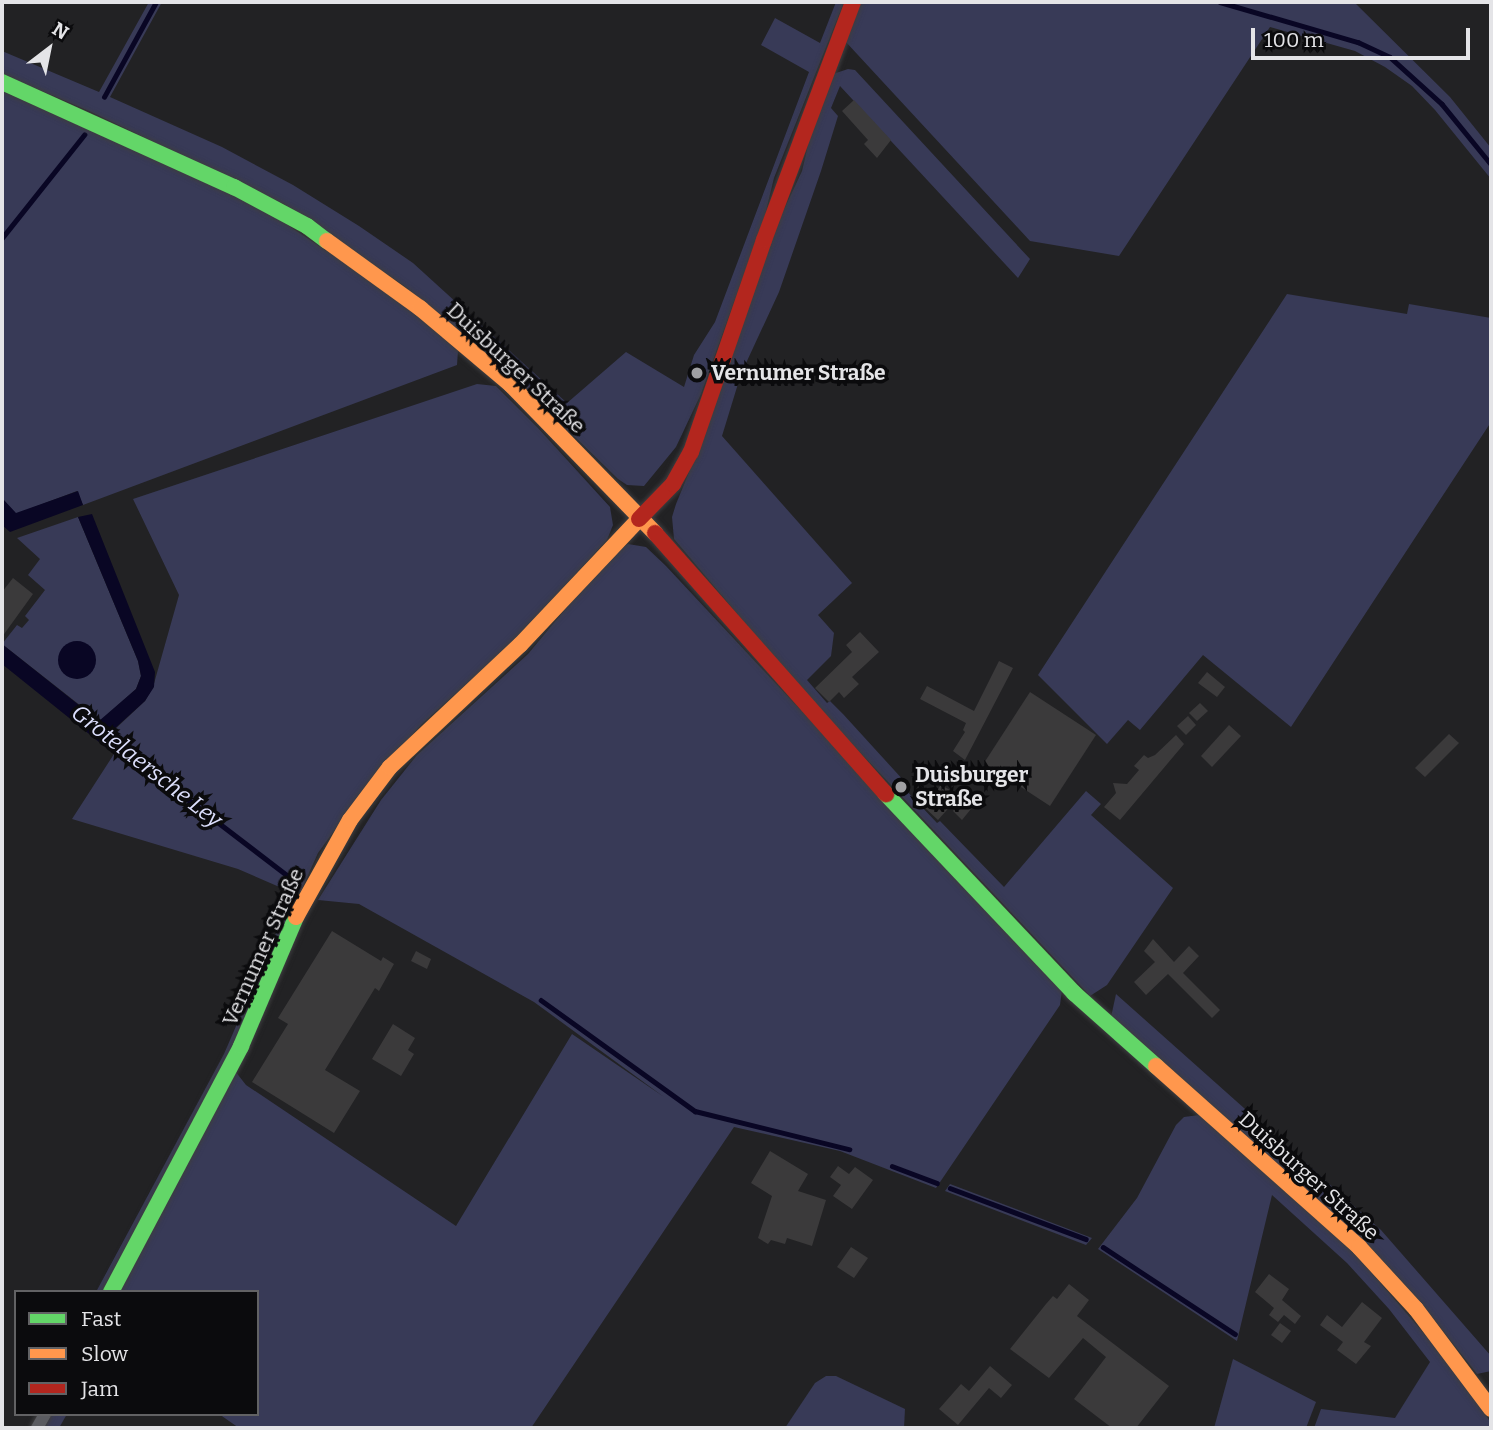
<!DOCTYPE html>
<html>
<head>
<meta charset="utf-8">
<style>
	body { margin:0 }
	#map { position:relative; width:1493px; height:1430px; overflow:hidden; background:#222224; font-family:Bitter,serif }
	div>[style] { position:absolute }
	.green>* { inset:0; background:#383a57 }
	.water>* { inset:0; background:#090624 }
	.round { border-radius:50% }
	.stream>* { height:4.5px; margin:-2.25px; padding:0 2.25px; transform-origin:2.25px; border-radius:2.25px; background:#090624 }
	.building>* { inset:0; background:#3b3a3b }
	.roads { filter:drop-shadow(0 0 2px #3d3d3f) drop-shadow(0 0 2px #3d3d3f) }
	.street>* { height:12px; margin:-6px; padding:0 6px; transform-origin:6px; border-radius:6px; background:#5a5b60 }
	.fast>* { height:16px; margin:-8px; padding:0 8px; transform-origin:8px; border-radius:8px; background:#63d668 }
	.slow>* { height:16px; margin:-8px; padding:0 8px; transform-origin:8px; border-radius:8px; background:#ff974d }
	.jam>* { height:16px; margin:-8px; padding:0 8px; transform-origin:8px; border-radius:8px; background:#b3261e }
	.dots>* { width:19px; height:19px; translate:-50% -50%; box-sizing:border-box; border:4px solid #0b0b0d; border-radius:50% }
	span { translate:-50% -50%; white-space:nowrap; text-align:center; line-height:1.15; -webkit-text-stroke:7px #0b0b0d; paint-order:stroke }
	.street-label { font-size:21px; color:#e4e4e7 }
	.poi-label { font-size:21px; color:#e4e4e7; font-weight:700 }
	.left { translate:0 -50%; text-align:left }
	.water-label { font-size:23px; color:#dcdffc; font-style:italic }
	.frame { position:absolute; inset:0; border:4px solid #e4e4e7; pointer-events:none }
	.legend { position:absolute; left:14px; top:1290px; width:245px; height:126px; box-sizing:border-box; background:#0b0b0d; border:2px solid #626264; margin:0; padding:9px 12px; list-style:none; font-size:21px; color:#e4e4e7 }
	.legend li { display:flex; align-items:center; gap:14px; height:35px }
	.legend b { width:35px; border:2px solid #626264 }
	.north { position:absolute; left:14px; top:14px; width:70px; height:70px; -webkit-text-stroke:5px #0b0b0d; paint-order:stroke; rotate:32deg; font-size:19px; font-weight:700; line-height:28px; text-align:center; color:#e4e4e7 }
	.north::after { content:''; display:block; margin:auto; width:24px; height:32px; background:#e4e4e7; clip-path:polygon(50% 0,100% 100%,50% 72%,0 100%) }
	.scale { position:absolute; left:1251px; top:28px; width:219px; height:32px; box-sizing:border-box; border:4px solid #e4e4e7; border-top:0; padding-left:9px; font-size:21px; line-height:24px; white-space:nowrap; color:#e4e4e7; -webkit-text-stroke:5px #0b0b0d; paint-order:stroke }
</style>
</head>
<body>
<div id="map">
	<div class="green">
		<i style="clip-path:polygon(149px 2px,162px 2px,110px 97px,222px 147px,293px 185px,359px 226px,413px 263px,567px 403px,626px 352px,684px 387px,694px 355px,715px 322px,809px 72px,761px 45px,775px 18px,820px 43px,836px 2px,844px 2px,774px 178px,765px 215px,701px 394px,676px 447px,644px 486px,627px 485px,618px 479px,498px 362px,403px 285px,284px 204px,89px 111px,2px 74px,2px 51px,99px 92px)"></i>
		<i style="clip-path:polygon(860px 2px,1354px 2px,1450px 97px,1491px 148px,1491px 179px,1435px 110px,1412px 86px,1385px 67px,1355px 51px,1270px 27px,1119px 256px,1030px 241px,845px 41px)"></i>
		<i style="clip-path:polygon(848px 69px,855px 70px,1030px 259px,1018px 278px,840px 86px,831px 108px,838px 116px,821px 171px,779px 292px,741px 374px,722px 436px,852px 583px,818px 615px,834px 633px,831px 656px,807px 680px,827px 703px,830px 701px,843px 714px,905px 782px,902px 786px,937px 823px,940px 821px,1004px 887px,1086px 791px,1101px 804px,1091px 815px,1173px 888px,1107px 985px,1090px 996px,807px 696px,674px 539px,672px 517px,676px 504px,694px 460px,779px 220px,802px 171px,811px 132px,833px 74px)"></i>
		<i style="clip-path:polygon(2px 91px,215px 186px,277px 218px,390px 293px,458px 351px,457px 365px,83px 505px,77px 491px,16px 514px,2px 498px)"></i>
		<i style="clip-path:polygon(1287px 294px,1407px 314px,1409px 304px,1491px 318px,1491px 422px,1291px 727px,1203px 655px,1140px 730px,1128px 720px,1107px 744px,1038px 675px)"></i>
		<i style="clip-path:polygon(477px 384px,496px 386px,538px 428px,610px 507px,613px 525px,607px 540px,515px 640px,422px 724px,375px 775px,318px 853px,301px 891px,291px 892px,238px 869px,72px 819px,114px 754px,112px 732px,145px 701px,153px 687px,179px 595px,133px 499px)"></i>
		<i style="clip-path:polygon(78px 517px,138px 661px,141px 676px,136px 689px,100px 721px,2px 644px,17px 625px,22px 628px,29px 620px,25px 616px,45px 590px,28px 575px,40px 559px,17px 538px)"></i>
		<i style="clip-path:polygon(628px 544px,646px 547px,666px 566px,1062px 990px,1060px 1005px,936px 1188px,840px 1151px,734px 1127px,531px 1428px,239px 1428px,219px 1414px,257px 1414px,257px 1292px,118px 1292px,235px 1071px,246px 1085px,456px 1226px,572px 1034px,664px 1097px,534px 1002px,359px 904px,318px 900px,381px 800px,417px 755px,528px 654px,607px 559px)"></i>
		<i style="clip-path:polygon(290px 901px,294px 906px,244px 1026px,103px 1292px,96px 1292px,224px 1054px)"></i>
		<i style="clip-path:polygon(1116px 994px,1381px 1230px,1491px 1356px,1491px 1371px,1477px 1374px,1424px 1307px,1111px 1017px)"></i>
		<i style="clip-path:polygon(1199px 1115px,1356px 1255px,1454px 1368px,1491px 1423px,1491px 1428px,1314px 1428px,1321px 1409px,1395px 1418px,1430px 1362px,1389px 1309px,1347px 1263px,1272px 1195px,1237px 1341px,1098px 1249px,1137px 1198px,1176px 1125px,1184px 1117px)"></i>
		<i style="clip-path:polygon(950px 1184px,1092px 1238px,1086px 1245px,945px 1191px)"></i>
		<i style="clip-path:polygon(1233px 1359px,1316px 1402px,1306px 1428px,1214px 1428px)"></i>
		<i style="clip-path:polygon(826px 1376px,836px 1376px,905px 1409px,904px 1428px,785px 1428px,815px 1383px)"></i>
		<i style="clip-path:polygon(52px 1414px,67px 1414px,59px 1428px,44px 1428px)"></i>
	</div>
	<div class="water">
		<i style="clip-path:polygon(78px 491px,83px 505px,10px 532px,2px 525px,2px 498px,16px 513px)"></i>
		<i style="clip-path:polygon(92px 514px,155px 672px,154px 687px,145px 701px,112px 731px,114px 754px,2px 664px,2px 644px,99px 721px,136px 689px,141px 676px,138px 661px,78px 517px)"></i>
		<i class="round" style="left:58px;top:641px;width:38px;height:38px"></i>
	</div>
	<div class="stream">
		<i style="left:1220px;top:2px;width:144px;rotate:16.2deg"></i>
		<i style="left:1358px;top:42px;width:35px;rotate:25deg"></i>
		<i style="left:1390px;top:57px;width:70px;rotate:42.1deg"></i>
		<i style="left:1442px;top:104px;width:77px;rotate:50.8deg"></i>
		<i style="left:104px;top:97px;width:108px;rotate:-61.3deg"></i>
		<i style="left:2px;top:238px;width:132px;rotate:-51.5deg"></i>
		<i style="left:109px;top:739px;width:230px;rotate:37.4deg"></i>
		<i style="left:541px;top:1000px;width:190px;rotate:35.8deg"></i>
		<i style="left:695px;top:1111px;width:159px;rotate:13.9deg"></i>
		<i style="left:892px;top:1166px;width:48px;rotate:20.7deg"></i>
		<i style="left:950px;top:1188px;width:145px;rotate:20.6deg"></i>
		<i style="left:1103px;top:1247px;width:158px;rotate:33.4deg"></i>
	</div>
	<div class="building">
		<i style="clip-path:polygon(854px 100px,891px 140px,877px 158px,864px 144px,868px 140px,842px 111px)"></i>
		<i style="clip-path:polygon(13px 578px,33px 594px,2px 637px,2px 592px)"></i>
		<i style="clip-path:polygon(860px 632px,879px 652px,852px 677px,859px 684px,844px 698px,839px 692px,829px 702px,815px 688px,852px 652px,846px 645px)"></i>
		<i style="clip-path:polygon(999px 661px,1013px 668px,965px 760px,953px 751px,965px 732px,963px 730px,966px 723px,920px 699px,927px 686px,974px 711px)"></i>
		<i style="clip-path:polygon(1207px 672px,1225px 687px,1217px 697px,1198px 683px)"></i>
		<i style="clip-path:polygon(1030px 692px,1096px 735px,1050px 806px,984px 763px)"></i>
		<i style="clip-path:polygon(1200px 703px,1208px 711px,1197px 721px,1189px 713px)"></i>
		<i style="clip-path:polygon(1188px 716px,1196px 725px,1186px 735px,1177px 726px)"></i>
		<i style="clip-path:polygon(1229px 725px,1241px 736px,1212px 767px,1201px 756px)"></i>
		<i style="clip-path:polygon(1449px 734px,1459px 743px,1425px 777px,1415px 768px)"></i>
		<i style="clip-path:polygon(1176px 735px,1184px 744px,1120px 820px,1104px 807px,1116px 793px,1113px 783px,1127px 784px,1139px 770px,1134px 766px,1144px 755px,1148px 758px,1155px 755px)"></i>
		<i style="clip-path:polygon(941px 785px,950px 790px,946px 797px,954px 802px,938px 820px,923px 806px)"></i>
		<i style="clip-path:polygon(964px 794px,975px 804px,962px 820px,953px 811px)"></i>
		<i style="clip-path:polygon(332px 931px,381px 961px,383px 957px,394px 964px,379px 991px,375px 988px,325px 1070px,360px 1091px,334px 1133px,252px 1082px,288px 1024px,278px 1018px)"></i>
		<i style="clip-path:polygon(1153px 939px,1174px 962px,1189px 946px,1199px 956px,1183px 973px,1220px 1010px,1212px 1018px,1168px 974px,1146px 995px,1134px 982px,1155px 962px,1144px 951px)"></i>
		<i style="clip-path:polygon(416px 951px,431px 959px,427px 969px,411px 961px)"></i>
		<i style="clip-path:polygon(393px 1024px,415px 1038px,408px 1050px,414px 1054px,401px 1076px,372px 1059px)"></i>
		<i style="clip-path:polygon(770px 1151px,808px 1174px,798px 1191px,826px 1200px,812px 1246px,787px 1238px,785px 1244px,771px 1240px,768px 1244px,758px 1238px,772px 1196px,751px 1183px)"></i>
		<i style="clip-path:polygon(838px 1166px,849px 1174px,855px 1167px,873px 1180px,852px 1209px,833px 1196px,841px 1185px,830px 1177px)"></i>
		<i style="clip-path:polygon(851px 1247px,868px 1258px,854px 1278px,837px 1267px)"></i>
		<i style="clip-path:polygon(1269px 1274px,1289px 1289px,1282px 1300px,1301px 1316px,1295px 1324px,1284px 1315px,1278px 1322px,1269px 1315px,1274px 1308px,1255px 1292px)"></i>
		<i style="clip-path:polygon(1069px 1284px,1089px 1300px,1077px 1316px,1169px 1386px,1136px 1428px,1112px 1428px,1074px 1399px,1106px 1357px,1083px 1338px,1049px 1378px,1010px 1349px,1046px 1304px,1053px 1296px,1057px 1299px)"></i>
		<i style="clip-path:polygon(1362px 1302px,1382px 1318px,1364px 1342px,1371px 1346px,1356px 1364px,1337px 1350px,1343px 1342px,1320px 1325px,1327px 1315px,1342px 1327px)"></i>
		<i style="clip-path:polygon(1280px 1323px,1291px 1331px,1282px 1343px,1271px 1335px)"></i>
		<i style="clip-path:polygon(990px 1366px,1012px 1385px,1001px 1398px,989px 1388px,958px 1425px,939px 1409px,961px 1384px,969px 1391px)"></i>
	</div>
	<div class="roads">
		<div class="street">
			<i style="left:37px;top:1428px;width:16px;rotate:-60deg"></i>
		</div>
		<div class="fast">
			<i style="left:2px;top:82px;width:255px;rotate:24.4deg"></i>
			<i style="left:234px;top:187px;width:83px;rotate:28.1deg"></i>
			<i style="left:307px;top:226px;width:25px;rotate:37deg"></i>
			<i style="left:886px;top:794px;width:274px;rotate:46.6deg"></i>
			<i style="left:1074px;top:993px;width:110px;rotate:41.7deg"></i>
			<i style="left:111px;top:1292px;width:278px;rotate:-62.1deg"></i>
			<i style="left:241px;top:1046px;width:140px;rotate:-66.9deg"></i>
		</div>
		<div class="slow">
			<i style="left:327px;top:241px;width:115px;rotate:35.8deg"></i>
			<i style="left:420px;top:308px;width:119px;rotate:40.2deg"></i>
			<i style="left:511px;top:385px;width:206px;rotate:45.8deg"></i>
			<i style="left:296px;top:917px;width:111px;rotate:-60.9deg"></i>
			<i style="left:350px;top:820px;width:66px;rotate:-53deg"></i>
			<i style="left:390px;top:767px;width:178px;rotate:-43.2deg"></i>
			<i style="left:520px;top:645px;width:173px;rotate:-46.6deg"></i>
			<i style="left:1156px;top:1066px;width:272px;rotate:41.7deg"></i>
			<i style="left:1359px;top:1247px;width:84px;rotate:47.4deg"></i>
			<i style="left:1416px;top:1309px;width:125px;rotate:53.1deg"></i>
		</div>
		<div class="jam">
			<i style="left:639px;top:519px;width:49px;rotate:-45.8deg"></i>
			<i style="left:673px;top:484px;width:37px;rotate:-61deg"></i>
			<i style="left:691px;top:452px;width:224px;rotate:-71deg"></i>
			<i style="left:764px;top:240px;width:254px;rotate:-69.5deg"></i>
			<i style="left:655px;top:533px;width:349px;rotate:48.5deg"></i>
		</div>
	</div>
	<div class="dots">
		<i style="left:697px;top:373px;background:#a0a0a3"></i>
		<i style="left:901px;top:787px;background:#a0a0a3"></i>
	</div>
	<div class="street-label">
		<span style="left:516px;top:368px;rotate:43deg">Duisburger Straße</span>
		<span style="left:263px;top:947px;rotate:-66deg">Vernumer Straße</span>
		<span style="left:1309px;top:1176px;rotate:42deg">Duisburger Straße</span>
	</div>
	<div class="poi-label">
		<span class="left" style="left:711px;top:373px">Vernumer Straße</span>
		<span class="left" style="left:915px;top:787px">Duisburger<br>Straße</span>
	</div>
	<div class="water-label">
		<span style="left:147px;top:766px;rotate:38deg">Grotelaersche Ley</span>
	</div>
	<div class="frame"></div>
	<ul class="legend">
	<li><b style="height:9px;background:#63d668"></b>Fast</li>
	<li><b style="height:9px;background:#ff974d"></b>Slow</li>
	<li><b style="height:9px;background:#b3261e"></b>Jam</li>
	</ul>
	<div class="north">N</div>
	<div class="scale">100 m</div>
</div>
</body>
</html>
